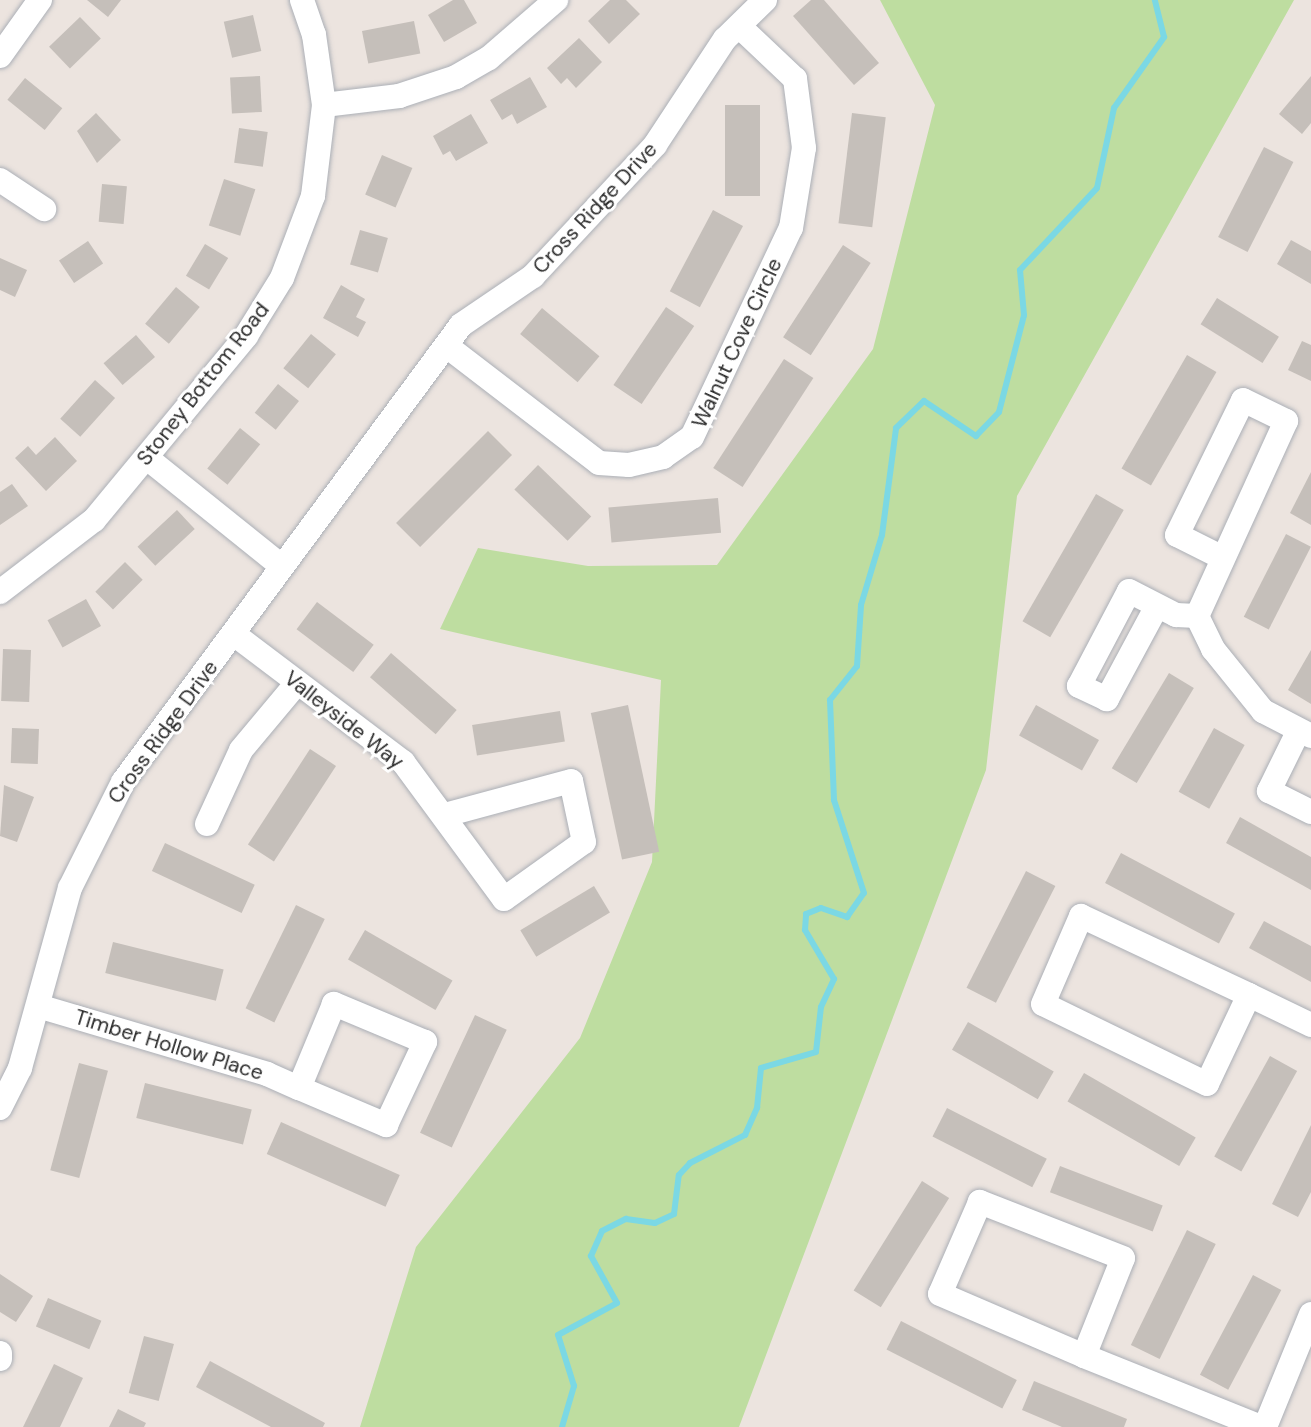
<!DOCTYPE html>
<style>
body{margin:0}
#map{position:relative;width:1311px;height:1427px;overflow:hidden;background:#ece4df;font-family:"DM Sans",sans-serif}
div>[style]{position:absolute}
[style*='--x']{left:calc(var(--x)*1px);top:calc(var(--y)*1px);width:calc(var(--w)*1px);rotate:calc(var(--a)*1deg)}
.green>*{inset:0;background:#bedda0}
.stream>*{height:6px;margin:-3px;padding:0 3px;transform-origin:3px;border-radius:3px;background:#7bd8e4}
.building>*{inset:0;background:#c5bfba;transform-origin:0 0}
.roads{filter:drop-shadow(0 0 2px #abafb6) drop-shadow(0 0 2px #abafb6)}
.minor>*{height:24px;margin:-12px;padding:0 12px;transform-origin:12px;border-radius:12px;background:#fff}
span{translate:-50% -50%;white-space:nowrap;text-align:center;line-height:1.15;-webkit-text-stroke:6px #fff;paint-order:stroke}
.street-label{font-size:21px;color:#2b2b2b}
</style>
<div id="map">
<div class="green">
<i style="clip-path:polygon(880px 0,1294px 0,1017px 496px,986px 770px,739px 1427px,360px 1427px,416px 1247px,580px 1038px,652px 862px,661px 680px,440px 629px,478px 548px,588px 566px,717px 565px,873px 349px,935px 105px)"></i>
</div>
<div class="stream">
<i style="--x:562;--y:1427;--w:43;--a:-73.7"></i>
<i style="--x:574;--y:1386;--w:53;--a:-107.4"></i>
<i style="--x:558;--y:1335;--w:67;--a:-28.5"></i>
<i style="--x:617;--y:1303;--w:54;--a:-119"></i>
<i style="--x:591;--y:1256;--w:27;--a:-66"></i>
<i style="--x:602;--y:1231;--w:27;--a:-27"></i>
<i style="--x:626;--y:1219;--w:29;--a:8"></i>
<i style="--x:655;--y:1223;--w:21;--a:-25"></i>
<i style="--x:674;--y:1214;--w:39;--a:-83"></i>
<i style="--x:679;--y:1175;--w:16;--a:-47"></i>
<i style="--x:690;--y:1163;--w:62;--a:-27"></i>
<i style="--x:745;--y:1135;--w:30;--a:-66"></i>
<i style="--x:757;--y:1108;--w:40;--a:-84.3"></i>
<i style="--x:761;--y:1068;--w:57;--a:-16.2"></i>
<i style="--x:816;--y:1052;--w:45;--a:-83.7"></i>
<i style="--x:821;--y:1007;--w:31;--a:-65"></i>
<i style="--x:834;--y:979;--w:57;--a:-120.6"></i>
<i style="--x:805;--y:930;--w:16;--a:-86"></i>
<i style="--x:806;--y:914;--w:16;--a:-22"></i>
<i style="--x:821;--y:908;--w:28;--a:19"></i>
<i style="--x:847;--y:917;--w:29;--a:-55"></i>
<i style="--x:864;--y:893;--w:98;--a:-107.9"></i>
<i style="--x:834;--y:800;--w:100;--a:-92.3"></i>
<i style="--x:830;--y:700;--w:43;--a:-51.5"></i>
<i style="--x:857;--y:666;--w:61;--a:-86.2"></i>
<i style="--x:861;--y:605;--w:73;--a:-73.3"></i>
<i style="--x:882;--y:535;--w:108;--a:-82.5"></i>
<i style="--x:896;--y:428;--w:39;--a:-44"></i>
<i style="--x:924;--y:401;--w:63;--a:33.9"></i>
<i style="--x:976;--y:436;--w:33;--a:-46"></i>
<i style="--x:999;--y:412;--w:100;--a:-75.5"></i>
<i style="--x:1024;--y:315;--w:45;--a:-95.1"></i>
<i style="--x:1020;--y:270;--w:112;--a:-46.8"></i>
<i style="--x:1097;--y:188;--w:82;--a:-78"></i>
<i style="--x:1114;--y:108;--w:87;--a:-54.8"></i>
<i style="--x:1164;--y:37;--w:38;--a:-104"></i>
</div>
<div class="building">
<i style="clip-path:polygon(87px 0,121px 0,108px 17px)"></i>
<i style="clip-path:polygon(453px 0,464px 0,477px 23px,444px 42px,428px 15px)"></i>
<i style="clip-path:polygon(610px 0,626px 0,640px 14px,609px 44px,588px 21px)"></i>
<i style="clip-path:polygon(811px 0,824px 0,879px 63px,854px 85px,793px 16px)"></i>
<i style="left:253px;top:15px;width:37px;height:30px;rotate:77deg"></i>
<i style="left:80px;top:17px;width:30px;height:43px;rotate:46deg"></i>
<i style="left:414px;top:21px;width:33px;height:53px;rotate:79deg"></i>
<i style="clip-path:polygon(579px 38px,602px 62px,576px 88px,567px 78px,561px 84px,547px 68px)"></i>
<i style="left:260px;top:76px;width:36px;height:30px;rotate:87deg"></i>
<i style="clip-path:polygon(1311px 76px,1311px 123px,1302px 134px,1279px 114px)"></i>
<i style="clip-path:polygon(530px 77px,547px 107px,517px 124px,512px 114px,502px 120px,490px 100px)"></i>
<i style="left:25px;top:78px;width:48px;height:28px;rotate:39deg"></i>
<i style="left:725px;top:105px;width:35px;height:91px"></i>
<i style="clip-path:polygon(96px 113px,121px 140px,97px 163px,77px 131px)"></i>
<i style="left:852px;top:113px;width:34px;height:111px;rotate:7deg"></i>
<i style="clip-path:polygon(471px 114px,488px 143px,456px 161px,450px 151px,443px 155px,433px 136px)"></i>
<i style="left:239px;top:128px;width:29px;height:35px;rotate:8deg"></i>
<i style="left:1264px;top:147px;width:33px;height:101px;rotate:27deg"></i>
<i style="left:382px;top:155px;width:33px;height:43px;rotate:23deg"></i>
<i style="left:224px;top:179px;width:33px;height:49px;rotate:18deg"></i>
<i style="left:102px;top:184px;width:25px;height:38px;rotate:5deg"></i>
<i style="left:713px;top:210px;width:34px;height:92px;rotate:28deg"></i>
<i style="left:360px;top:230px;width:29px;height:36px;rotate:16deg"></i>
<i style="clip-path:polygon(1291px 240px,1311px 251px,1311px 284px,1277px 264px)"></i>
<i style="left:88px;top:241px;width:27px;height:35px;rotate:56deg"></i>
<i style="left:205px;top:244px;width:27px;height:37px;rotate:31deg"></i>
<i style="left:843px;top:245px;width:33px;height:110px;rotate:33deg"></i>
<i style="clip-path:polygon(0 258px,27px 270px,15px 297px,0 290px)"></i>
<i style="clip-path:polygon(341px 285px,365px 299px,356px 317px,366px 322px,358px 337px,323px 318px)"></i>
<i style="left:176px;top:287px;width:31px;height:48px;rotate:40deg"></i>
<i style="left:1217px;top:298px;width:73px;height:31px;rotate:32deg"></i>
<i style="left:666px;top:307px;width:34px;height:94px;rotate:34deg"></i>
<i style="left:542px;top:308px;width:75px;height:34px;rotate:40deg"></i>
<i style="left:311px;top:334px;width:32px;height:44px;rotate:39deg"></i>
<i style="left:136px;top:335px;width:29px;height:43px;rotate:49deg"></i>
<i style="clip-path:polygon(1302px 341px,1311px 345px,1311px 381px,1288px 370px)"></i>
<i style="left:1187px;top:355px;width:34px;height:131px;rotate:30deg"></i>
<i style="left:784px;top:359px;width:35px;height:130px;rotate:33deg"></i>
<i style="left:95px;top:380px;width:27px;height:52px;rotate:42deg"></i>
<i style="left:278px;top:384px;width:27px;height:37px;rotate:39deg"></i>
<i style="left:240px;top:428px;width:26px;height:52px;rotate:39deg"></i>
<i style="left:488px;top:431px;width:34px;height:130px;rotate:45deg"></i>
<i style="clip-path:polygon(55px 437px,77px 461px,46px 491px,15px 458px,28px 446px,36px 455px)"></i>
<i style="left:538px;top:465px;width:74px;height:34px;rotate:44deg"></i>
<i style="clip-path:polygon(1311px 472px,1311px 525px,1290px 513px)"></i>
<i style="clip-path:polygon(12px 484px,28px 506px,0 525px,0 492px)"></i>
<i style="left:1096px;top:494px;width:32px;height:147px;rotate:30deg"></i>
<i style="left:718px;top:498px;width:35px;height:110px;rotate:85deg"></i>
<i style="left:177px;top:510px;width:26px;height:54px;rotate:47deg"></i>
<i style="left:1286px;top:534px;width:28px;height:93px;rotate:27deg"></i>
<i style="left:125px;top:562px;width:25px;height:42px;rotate:45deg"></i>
<i style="left:86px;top:599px;width:31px;height:44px;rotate:61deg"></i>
<i style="left:317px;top:602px;width:71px;height:34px;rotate:37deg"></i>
<i style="left:3px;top:649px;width:28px;height:52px;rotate:2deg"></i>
<i style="clip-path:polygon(1311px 650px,1311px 704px,1288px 690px)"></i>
<i style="left:391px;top:653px;width:87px;height:32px;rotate:41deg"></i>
<i style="left:1169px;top:673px;width:29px;height:111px;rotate:31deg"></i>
<i style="left:628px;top:705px;width:150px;height:38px;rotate:78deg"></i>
<i style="left:1036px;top:705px;width:72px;height:35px;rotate:29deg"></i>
<i style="left:560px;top:711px;width:31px;height:89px;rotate:81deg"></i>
<i style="left:12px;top:728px;width:27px;height:35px;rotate:2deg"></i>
<i style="left:1214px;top:728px;width:35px;height:73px;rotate:29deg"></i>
<i style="left:310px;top:749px;width:31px;height:114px;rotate:33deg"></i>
<i style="clip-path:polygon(4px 785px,34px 797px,17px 842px,0 836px)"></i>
<i style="clip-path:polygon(1240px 817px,1311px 857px,1311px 890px,1226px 843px)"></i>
<i style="left:165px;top:843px;width:99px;height:31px;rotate:25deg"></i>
<i style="left:1121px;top:853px;width:129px;height:34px;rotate:28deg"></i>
<i style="left:1026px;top:871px;width:33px;height:131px;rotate:27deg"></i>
<i style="left:594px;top:886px;width:31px;height:86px;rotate:59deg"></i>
<i style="left:296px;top:905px;width:32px;height:115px;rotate:26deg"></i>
<i style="clip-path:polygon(1264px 921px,1311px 946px,1311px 982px,1249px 948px)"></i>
<i style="left:365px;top:930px;width:101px;height:34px;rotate:30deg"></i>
<i style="left:113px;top:942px;width:114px;height:32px;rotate:14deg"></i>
<i style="left:475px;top:1015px;width:35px;height:130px;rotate:25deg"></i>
<i style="left:968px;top:1022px;width:99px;height:32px;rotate:30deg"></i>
<i style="left:1270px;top:1056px;width:31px;height:115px;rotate:29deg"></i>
<i style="left:79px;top:1063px;width:30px;height:111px;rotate:15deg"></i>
<i style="left:1084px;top:1073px;width:129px;height:33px;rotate:30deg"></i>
<i style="left:145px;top:1083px;width:110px;height:36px;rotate:14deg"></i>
<i style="left:947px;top:1108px;width:112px;height:32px;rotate:27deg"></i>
<i style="left:281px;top:1122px;width:130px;height:35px;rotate:24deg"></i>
<i style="clip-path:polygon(1311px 1125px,1311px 1192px,1298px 1217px,1272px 1204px)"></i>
<i style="left:1060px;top:1166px;width:110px;height:28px;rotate:21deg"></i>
<i style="left:922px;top:1181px;width:32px;height:129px;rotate:32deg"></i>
<i style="left:1187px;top:1230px;width:32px;height:128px;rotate:26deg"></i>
<i style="clip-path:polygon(0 1274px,33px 1296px,16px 1322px,0 1312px)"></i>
<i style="left:1253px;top:1275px;width:32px;height:113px;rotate:28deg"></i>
<i style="left:48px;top:1298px;width:58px;height:31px;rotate:23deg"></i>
<i style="left:901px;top:1321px;width:130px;height:32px;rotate:27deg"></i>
<i style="left:144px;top:1336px;width:31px;height:59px;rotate:15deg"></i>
<i style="clip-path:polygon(210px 1361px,325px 1423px,323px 1427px,271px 1427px,196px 1387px)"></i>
<i style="clip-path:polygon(54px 1364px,83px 1378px,60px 1427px,23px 1427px)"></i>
<i style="clip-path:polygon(1034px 1381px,1127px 1419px,1124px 1427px,1062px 1427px,1022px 1410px)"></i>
<i style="clip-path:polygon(118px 1409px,146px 1423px,144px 1427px,109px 1427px)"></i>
</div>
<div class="roads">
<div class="minor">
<i style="--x:0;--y:56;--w:69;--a:-54.5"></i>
<i style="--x:324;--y:105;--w:76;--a:-6.8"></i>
<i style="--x:399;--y:96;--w:60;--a:-18.4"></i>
<i style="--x:456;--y:77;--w:38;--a:-30"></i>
<i style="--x:489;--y:58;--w:89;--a:-40.9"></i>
<i style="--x:0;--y:180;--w:53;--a:33.4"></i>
<i style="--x:448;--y:347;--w:190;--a:37.5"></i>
<i style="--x:599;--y:463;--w:30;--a:4"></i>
<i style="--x:629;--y:465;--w:35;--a:-13"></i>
<i style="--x:663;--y:457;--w:35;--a:-35"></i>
<i style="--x:692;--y:437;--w:231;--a:-64.7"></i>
<i style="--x:791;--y:228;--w:81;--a:-80.8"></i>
<i style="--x:804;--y:148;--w:70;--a:-97.4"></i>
<i style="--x:795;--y:79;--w:76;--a:-136.6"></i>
<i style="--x:147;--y:458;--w:171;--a:38.8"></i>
<i style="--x:1221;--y:557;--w:49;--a:-153.4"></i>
<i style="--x:1177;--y:535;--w:150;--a:-63.9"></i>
<i style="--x:1243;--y:400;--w:48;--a:26"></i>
<i style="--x:1286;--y:421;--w:214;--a:114.5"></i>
<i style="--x:1197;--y:616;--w:37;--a:64"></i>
<i style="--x:1213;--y:649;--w:80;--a:51.1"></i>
<i style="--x:1263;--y:711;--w:54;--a:27.5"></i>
<i style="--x:0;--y:592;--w:118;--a:-37.5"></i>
<i style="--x:94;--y:520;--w:239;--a:-50.4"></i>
<i style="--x:246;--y:336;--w:68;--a:-58.2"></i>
<i style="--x:282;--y:278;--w:88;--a:-69.3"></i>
<i style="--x:313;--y:196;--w:92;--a:-83.1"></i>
<i style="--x:324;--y:105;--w:71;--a:-98.1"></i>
<i style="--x:314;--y:35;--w:37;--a:-109"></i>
<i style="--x:1157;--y:606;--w:106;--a:118.3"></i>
<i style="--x:1107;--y:699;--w:31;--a:-155"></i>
<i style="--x:1079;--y:686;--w:107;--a:-62.2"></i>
<i style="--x:1129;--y:591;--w:53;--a:27.1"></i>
<i style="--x:1176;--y:615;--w:21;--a:3"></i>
<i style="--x:235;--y:635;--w:211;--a:37.1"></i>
<i style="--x:403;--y:762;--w:170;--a:53.6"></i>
<i style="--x:504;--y:899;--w:98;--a:-35.5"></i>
<i style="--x:584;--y:842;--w:62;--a:-102"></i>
<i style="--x:571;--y:781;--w:131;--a:164.9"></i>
<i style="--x:1298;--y:732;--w:66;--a:116.2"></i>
<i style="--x:1269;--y:791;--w:47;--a:26.6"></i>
<i style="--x:207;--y:824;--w:81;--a:-65.3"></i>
<i style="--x:241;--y:750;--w:87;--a:-50.1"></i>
<i style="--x:1249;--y:995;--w:98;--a:115.3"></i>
<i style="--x:1207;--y:1084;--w:182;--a:-154"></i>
<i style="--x:1043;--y:1004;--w:96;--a:-66.6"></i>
<i style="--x:1081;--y:916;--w:186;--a:25.2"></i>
<i style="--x:1249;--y:995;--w:69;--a:25.8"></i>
<i style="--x:38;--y:1006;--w:239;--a:16.5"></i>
<i style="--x:267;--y:1074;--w:35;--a:24"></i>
<i style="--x:299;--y:1088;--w:95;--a:23"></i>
<i style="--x:386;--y:1125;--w:92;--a:-64.8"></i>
<i style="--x:425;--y:1042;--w:99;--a:-157.3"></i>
<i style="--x:334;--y:1004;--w:91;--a:112.6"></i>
<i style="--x:0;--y:1108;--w:45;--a:-63.4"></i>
<i style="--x:20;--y:1068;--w:187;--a:-74.5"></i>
<i style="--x:70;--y:888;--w:119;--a:-63.4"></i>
<i style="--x:123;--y:782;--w:568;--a:-53.51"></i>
<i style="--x:461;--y:325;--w:87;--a:-34.2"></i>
<i style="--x:533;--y:276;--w:179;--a:-47"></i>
<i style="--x:655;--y:145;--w:127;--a:-56.6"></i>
<i style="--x:725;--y:39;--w:56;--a:-44.3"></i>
<i style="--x:0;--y:1353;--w:6;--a:90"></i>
<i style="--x:1084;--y:1356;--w:105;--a:-68.3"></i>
<i style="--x:1123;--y:1258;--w:154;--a:-158.6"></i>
<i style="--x:980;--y:1202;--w:100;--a:113.5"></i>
<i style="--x:940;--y:1294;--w:157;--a:23.3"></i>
<i style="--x:1084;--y:1356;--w:191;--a:21.9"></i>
<i style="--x:1265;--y:1427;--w:122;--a:-67.8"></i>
</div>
</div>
<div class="street-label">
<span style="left:595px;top:208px;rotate:-47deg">Cross Ridge Drive</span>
<span style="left:737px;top:343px;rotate:-65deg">Walnut Cove Circle</span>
<span style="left:203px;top:384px;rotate:-52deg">Stoney Bottom Road</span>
<span style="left:344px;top:720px;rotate:38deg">Valleyside Way</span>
<span style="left:163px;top:732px;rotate:-54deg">Cross Ridge Drive</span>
<span style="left:169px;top:1045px;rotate:17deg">Timber Hollow Place</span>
</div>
</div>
